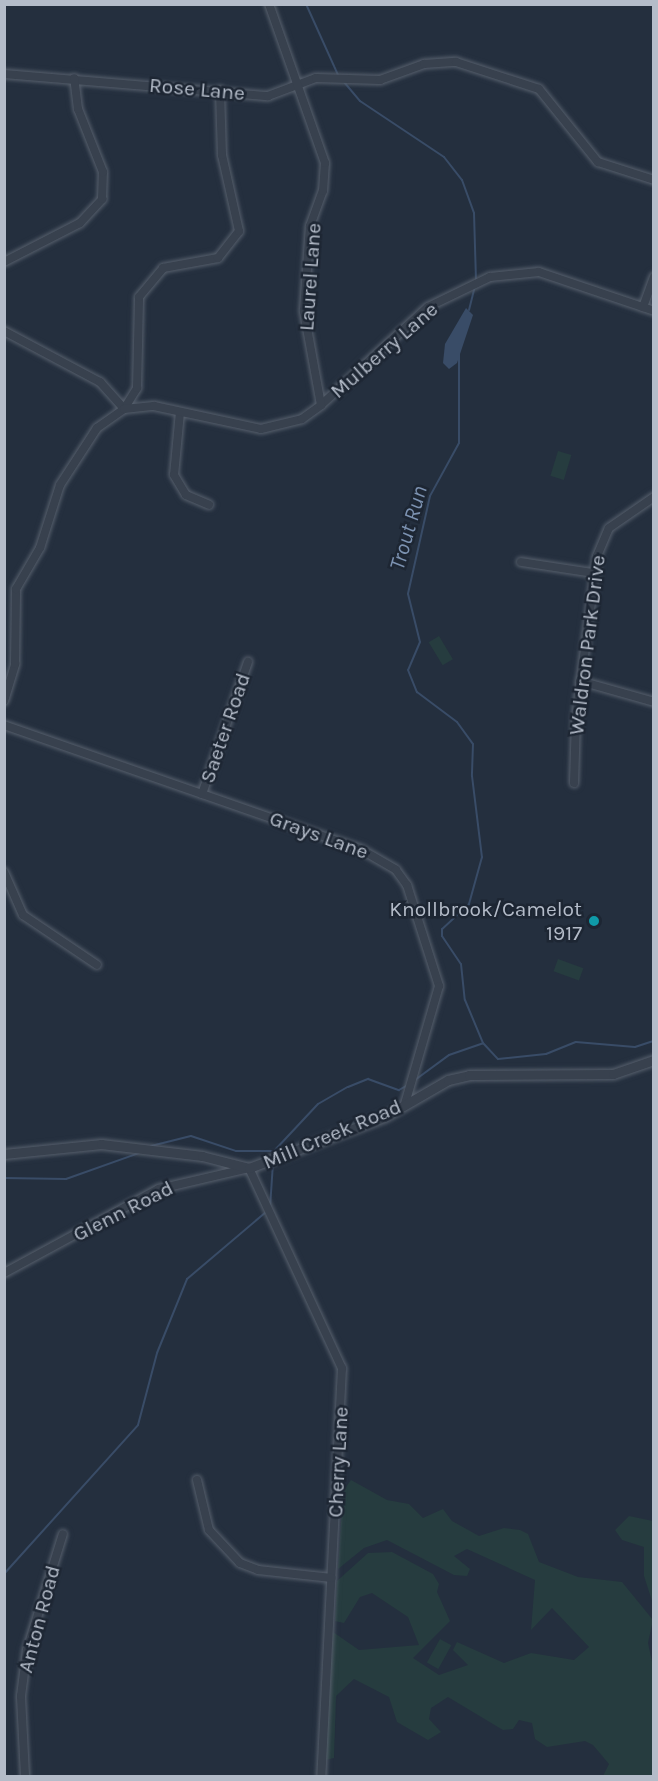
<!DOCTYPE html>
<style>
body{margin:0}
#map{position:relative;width:658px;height:1781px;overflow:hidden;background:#242f3e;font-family:Karla,sans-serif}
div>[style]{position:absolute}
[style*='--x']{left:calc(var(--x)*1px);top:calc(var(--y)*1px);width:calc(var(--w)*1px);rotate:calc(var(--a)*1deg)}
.green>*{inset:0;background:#263c3f;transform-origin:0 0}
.water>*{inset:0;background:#394c67}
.stream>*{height:2px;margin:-1px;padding:0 1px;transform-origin:1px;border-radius:1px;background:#394c67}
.roads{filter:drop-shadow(0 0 2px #565f6c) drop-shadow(0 0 2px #565f6c)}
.minor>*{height:8px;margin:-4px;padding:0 4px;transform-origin:4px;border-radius:4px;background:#38414e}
.tertiary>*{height:9px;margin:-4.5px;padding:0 4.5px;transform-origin:4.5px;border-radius:4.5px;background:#38414e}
.dots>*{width:16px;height:16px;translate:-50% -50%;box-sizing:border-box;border:3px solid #1d2633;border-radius:50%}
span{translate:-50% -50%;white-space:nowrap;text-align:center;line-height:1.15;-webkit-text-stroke:5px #1d2633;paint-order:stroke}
.street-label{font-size:21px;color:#b4bcc9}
.poi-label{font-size:21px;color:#b4bcc9}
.right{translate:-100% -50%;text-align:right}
.water-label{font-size:22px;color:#7c92b1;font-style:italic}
.frame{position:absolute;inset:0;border:6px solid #b4bcc9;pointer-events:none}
</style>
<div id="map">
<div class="green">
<i style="left:558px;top:451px;width:14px;height:26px;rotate:17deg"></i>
<i style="left:439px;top:636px;width:27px;height:12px;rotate:59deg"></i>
<i style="left:558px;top:959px;width:27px;height:13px;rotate:20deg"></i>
<i style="clip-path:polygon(351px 1480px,387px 1500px,409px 1504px,423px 1518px,443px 1509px,452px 1521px,479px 1536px,504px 1528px,520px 1530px,528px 1534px,539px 1562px,578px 1577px,622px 1582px,653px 1620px,648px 1643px,654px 1671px,653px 1776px,603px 1776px,609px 1764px,593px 1745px,585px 1741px,547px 1747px,535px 1739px,532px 1723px,519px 1720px,513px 1729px,503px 1730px,448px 1697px,431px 1708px,429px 1719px,441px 1732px,428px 1740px,397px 1722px,389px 1697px,354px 1679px,336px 1696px,334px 1758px,325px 1760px,333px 1632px,359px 1650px,419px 1645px,408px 1617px,372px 1593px,360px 1597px,344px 1623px,335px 1621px,337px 1581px,368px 1553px,392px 1552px,433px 1574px,439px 1584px,437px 1592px,450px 1621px,413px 1658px,439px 1675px,468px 1665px,453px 1650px,457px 1642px,504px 1663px,531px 1653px,574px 1660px,589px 1647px,552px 1608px,531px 1630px,535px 1580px,467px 1549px,454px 1556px,470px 1569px,467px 1576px,454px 1575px,387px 1540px,364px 1548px,338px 1569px,343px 1491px)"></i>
<i style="clip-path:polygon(629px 1516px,653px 1521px,653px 1604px,644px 1576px,644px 1547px,622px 1540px,615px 1530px)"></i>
<i style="left:440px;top:1639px;width:13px;height:27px;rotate:29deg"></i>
</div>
<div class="water">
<i style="clip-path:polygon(466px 308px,473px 315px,457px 363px,449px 369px,443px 363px,445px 344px)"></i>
</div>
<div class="stream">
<i style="--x:306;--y:4;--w:78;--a:65.7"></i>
<i style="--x:344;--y:82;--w:25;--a:50"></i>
<i style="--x:360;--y:101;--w:101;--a:33.7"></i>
<i style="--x:444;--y:157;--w:29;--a:52"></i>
<i style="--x:462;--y:180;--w:35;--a:70"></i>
<i style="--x:474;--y:213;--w:68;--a:88.3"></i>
<i style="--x:469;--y:310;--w:25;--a:-76"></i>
<i style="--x:459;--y:344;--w:99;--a:90"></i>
<i style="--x:459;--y:443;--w:60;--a:118.7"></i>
<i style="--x:430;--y:496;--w:100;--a:102.7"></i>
<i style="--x:408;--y:594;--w:49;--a:76"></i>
<i style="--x:420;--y:642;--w:30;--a:113"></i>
<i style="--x:408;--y:670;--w:24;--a:68"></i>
<i style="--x:417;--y:692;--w:50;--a:36.9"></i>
<i style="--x:457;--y:722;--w:27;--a:54"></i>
<i style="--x:473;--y:744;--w:32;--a:92"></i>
<i style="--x:472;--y:776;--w:82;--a:83"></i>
<i style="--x:482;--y:857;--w:49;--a:105.5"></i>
<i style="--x:469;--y:904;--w:37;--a:137"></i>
<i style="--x:442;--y:929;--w:7;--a:90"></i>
<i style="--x:442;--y:936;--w:34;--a:56"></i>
<i style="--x:461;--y:964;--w:36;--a:84"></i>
<i style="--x:465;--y:1000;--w:47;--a:67.3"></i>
<i style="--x:483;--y:1043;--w:22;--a:47"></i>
<i style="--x:498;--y:1059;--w:48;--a:-5.9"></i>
<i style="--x:546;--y:1054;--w:32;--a:-22"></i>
<i style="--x:576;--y:1042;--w:59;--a:4.8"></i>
<i style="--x:635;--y:1047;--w:20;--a:-18"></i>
<i style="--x:415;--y:1080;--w:42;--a:-36.3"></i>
<i style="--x:449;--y:1055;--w:36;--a:-19"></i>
<i style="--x:151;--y:1146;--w:41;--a:-14"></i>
<i style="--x:191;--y:1136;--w:47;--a:18.4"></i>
<i style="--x:236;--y:1151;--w:38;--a:0"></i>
<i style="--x:274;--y:1151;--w:64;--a:-46.9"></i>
<i style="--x:318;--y:1104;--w:34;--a:-30"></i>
<i style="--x:348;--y:1087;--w:22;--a:-22"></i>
<i style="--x:368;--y:1079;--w:33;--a:20"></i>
<i style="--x:399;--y:1090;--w:10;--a:-29"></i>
<i style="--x:4;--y:1178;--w:62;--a:0.9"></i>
<i style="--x:66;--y:1179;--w:81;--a:-19.6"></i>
<i style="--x:270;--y:1208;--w:45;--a:-86.2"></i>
<i style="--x:4;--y:1574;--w:200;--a:-48"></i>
<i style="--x:138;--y:1425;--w:74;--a:-75.2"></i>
<i style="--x:157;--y:1353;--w:80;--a:-67.9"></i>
<i style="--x:187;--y:1279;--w:104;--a:-40.3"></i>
</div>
<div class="roads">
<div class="minor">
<i style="--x:4;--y:74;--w:265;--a:4.8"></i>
<i style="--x:268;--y:96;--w:51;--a:-20.6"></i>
<i style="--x:316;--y:78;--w:64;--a:1.8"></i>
<i style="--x:380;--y:80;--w:47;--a:-20"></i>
<i style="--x:424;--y:64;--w:32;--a:-4"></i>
<i style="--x:456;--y:62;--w:87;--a:18"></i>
<i style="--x:539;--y:89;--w:94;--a:51.1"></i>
<i style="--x:598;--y:162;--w:59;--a:17.8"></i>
<i style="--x:4;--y:262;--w:85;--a:-27.2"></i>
<i style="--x:80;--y:223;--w:33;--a:-47"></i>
<i style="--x:102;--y:199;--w:27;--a:-88"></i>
<i style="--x:103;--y:172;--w:68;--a:-111.6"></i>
<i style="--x:78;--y:109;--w:31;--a:-97"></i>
<i style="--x:643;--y:307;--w:32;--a:-70"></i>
<i style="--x:4;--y:331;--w:109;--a:28"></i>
<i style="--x:100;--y:382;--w:36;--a:48"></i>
<i style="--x:321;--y:405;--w:145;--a:-42.5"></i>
<i style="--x:428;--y:307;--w:69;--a:-25.8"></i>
<i style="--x:490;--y:277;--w:49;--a:-5.8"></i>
<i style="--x:539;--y:272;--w:121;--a:18.7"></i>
<i style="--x:124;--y:409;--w:25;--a:-58"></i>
<i style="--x:137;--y:388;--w:91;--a:-88.7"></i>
<i style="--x:139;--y:297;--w:38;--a:-50"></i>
<i style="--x:163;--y:268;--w:56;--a:-10.3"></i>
<i style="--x:218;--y:258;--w:34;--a:-52"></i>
<i style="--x:239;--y:231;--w:78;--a:-102.6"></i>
<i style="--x:222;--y:155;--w:65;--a:-91.8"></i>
<i style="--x:180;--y:412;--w:63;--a:95.4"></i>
<i style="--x:174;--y:475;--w:23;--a:59"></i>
<i style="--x:186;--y:495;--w:25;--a:23"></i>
<i style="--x:521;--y:562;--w:73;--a:8.7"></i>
<i style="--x:580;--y:681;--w:77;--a:15.8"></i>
<i style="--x:4;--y:701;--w:39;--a:-73"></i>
<i style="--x:15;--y:664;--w:75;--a:-89.2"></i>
<i style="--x:16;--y:589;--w:48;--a:-59.7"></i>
<i style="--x:40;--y:548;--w:66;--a:-72.4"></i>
<i style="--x:60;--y:485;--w:68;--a:-57"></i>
<i style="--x:97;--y:428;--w:33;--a:-35"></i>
<i style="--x:124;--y:409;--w:30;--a:-6"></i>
<i style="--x:154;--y:406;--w:109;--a:12.1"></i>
<i style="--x:261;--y:429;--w:42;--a:-13.7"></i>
<i style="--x:302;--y:419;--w:24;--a:-36"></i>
<i style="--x:321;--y:405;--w:96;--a:-100.3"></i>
<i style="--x:304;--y:311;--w:85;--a:-86"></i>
<i style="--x:310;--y:226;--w:37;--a:-70"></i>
<i style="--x:323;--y:191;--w:28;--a:-86"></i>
<i style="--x:325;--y:163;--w:169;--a:-109.4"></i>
<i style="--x:4;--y:725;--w:379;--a:19.2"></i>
<i style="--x:362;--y:850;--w:39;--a:30"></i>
<i style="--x:396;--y:870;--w:19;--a:54"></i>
<i style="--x:407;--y:885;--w:106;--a:72.4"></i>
<i style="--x:439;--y:986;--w:123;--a:106.1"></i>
<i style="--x:574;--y:783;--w:65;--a:-88.2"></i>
<i style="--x:576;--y:718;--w:163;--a:-82.6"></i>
<i style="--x:597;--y:556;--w:30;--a:-67"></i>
<i style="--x:609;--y:528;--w:55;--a:-34.6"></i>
<i style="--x:202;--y:794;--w:140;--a:-70.8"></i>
<i style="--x:4;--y:872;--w:47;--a:66.2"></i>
<i style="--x:23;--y:915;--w:89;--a:34"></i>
<i style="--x:4;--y:1273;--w:176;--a:-28.5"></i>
<i style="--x:159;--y:1189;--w:92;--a:-13.1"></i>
<i style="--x:249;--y:1168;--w:221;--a:65.1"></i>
<i style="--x:342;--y:1368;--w:409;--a:92.9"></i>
<i style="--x:197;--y:1480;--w:51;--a:76.5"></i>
<i style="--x:209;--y:1530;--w:45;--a:46.8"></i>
<i style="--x:240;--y:1563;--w:19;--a:21"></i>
<i style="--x:258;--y:1570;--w:74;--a:6.2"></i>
<i style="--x:25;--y:1776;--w:80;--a:-92.9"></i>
<i style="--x:21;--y:1696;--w:46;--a:-82.6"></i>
<i style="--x:27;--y:1650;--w:121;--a:-72.8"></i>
</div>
<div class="tertiary">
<i style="--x:4;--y:1154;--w:98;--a:-5.9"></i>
<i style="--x:101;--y:1144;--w:102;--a:6.8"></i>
<i style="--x:202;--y:1156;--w:49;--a:14.3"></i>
<i style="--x:249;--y:1168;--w:144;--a:-20.7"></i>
<i style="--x:384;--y:1117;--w:74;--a:-30"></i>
<i style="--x:448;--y:1080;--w:22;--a:-13"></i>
<i style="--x:469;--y:1075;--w:144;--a:-0.4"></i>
<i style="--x:613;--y:1074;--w:43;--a:-18.9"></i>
</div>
</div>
<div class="dots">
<i style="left:594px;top:921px;background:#0f9aa8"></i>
</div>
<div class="street-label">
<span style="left:197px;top:89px;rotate:5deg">Rose Lane</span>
<span style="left:310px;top:277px;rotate:-86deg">Laurel Lane</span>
<span style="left:384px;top:350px;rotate:-41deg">Mulberry Lane</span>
<span style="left:587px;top:645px;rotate:-83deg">Waldron Park Drive</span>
<span style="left:225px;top:728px;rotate:-71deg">Saeter Road</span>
<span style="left:319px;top:835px;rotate:20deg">Grays Lane</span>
<span style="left:332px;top:1134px;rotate:-23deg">Mill Creek Road</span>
<span style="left:123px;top:1211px;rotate:-27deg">Glenn Road</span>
<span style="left:338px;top:1462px;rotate:-87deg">Cherry Lane</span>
<span style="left:39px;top:1619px;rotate:-75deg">Anton Road</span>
</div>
<div class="poi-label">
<span class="right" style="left:582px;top:921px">Knollbrook/Camelot<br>1917</span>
</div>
<div class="water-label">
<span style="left:409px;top:528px;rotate:-74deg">Trout Run</span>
</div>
<div class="frame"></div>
</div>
